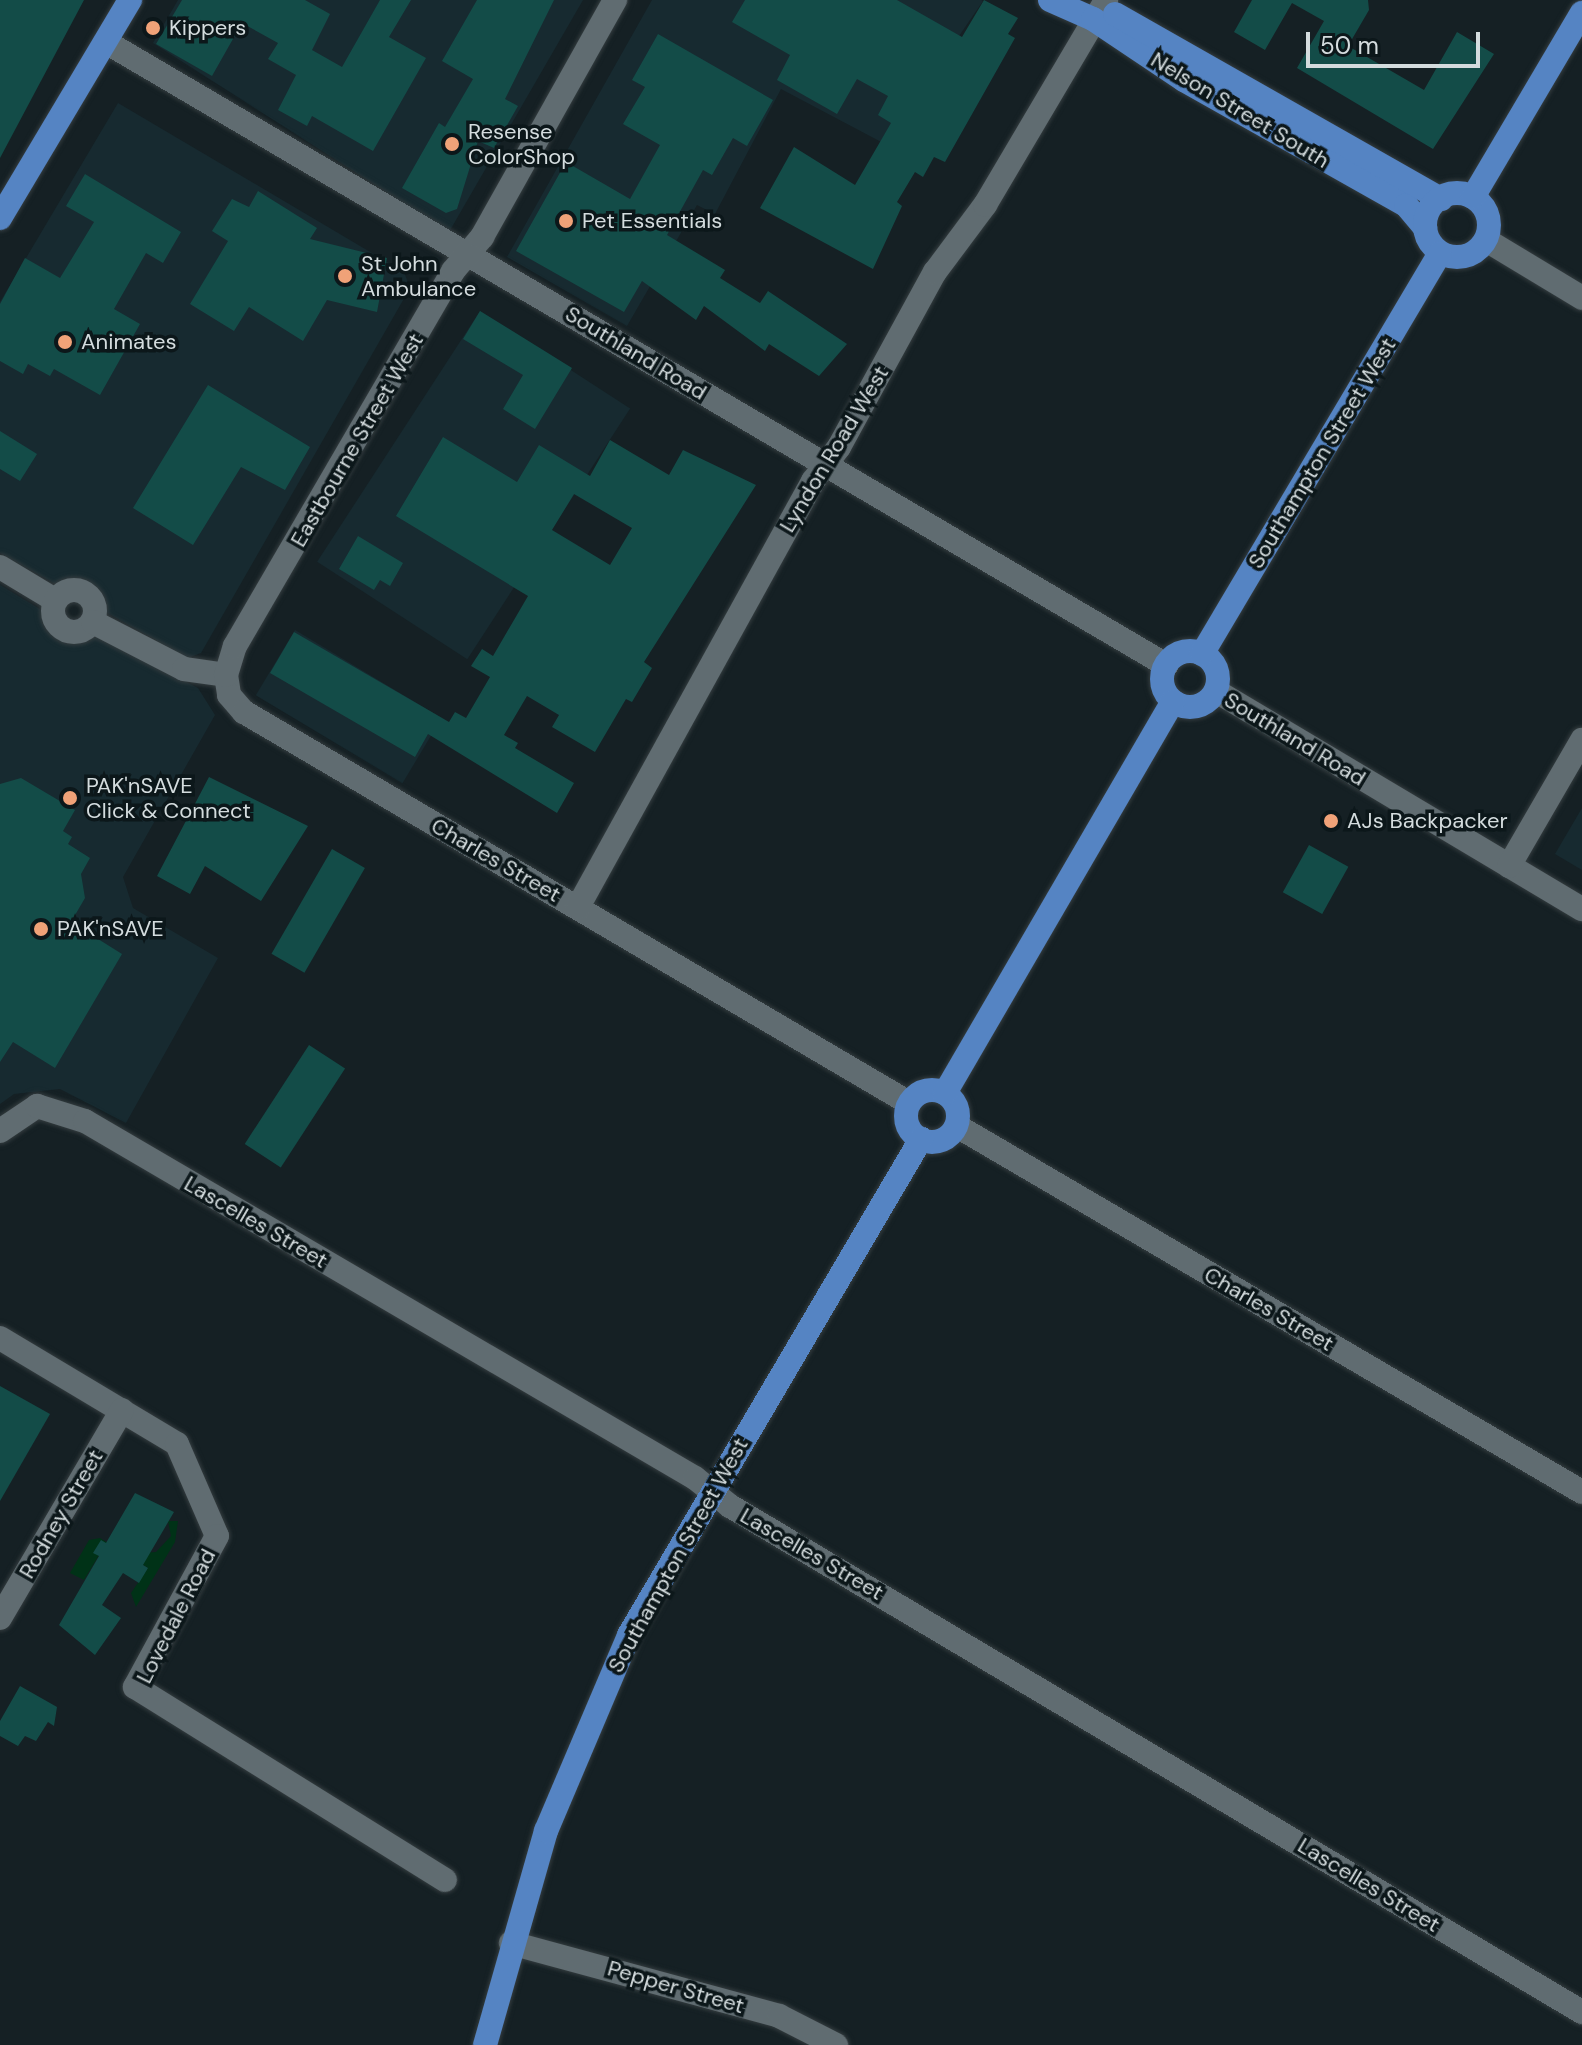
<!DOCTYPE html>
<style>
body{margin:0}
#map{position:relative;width:1582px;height:2045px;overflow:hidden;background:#152024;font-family:"DM Sans",sans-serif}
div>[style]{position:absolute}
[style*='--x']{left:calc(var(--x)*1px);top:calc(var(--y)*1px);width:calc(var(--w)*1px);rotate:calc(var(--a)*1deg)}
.built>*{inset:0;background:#172a30;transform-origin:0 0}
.green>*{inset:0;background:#003217}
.building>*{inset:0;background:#134c48;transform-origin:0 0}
.roads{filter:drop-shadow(0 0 2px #343c3f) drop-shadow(0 0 2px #343c3f)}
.minor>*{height:24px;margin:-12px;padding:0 12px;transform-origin:12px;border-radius:12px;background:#606c71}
.minor>.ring{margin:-12px;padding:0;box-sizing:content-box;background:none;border:24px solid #606c71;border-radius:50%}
.major>*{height:24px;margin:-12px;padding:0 12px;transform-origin:12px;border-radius:12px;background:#5584c3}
.major>.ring{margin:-12px;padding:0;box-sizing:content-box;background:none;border:24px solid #5584c3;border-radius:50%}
.dots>*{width:22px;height:22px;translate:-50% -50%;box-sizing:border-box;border:4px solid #0c171a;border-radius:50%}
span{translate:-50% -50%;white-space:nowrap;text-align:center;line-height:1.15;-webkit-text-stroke:7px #0c171a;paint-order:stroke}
.poi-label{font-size:22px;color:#d4dcde}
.left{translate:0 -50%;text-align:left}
.street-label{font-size:22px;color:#d4dcde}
.scale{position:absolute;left:1306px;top:32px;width:174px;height:36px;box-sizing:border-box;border:4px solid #d4dcde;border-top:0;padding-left:10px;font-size:24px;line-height:28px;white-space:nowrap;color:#d4dcde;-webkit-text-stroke:6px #0c171a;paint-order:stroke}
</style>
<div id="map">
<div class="built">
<i style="clip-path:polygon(178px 0,583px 0,449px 232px,153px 43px)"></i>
<i style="clip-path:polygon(652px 0,981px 0,983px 1px,885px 144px,781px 89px,715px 214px,697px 205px,627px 326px,507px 257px)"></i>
<i style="clip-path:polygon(118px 103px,404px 272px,410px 288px,201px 653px,188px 658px,0 553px,0 302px)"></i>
<i style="left:480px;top:311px;width:179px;height:299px;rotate:33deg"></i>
<i style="clip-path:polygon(0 585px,40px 609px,47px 627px,76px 641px,99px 637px,198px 688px,215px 715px,123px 877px,133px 908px,218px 958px,126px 1123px,60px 1089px,14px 1094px,0 1104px)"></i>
<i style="left:295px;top:630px;width:171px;height:76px;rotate:31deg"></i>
<i style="clip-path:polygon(1582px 808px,1582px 870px,1555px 854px)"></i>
</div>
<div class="green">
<i style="clip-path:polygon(168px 1521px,178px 1521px,175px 1542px,136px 1607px,131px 1593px,148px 1568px,127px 1554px,156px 1552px,171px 1536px)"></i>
<i style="clip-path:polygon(100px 1538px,119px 1550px,104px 1547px,84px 1580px,70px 1573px,89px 1540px)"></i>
</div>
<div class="building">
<i style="clip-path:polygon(0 0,84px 0,0 158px)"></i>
<i style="clip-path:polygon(182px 0,305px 0,330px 14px,312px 50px,342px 67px,380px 0,411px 0,389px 37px,426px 58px,373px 151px,312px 116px,307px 126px,278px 110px,296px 75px,268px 59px,278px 43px,242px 23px,212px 76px,156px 44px)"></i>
<i style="clip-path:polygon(477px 0,554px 0,505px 99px,518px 106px,494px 148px,478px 141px,457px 209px,446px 213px,402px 188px,439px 123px,445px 127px,473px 79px,442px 61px)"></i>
<i style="clip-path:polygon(745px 0,897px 0,962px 37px,984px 0,1018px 18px,1008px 34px,1015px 38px,945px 162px,934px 157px,923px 177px,915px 172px,897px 202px,902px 206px,873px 269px,760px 208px,794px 147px,855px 185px,891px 123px,878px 115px,888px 96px,857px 79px,837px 114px,777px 80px,790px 55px,732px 22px)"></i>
<i style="clip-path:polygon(1252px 0,1368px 0,1369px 10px,1348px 46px,1424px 90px,1457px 32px,1494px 54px,1433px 149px,1297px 68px,1324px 21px,1292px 3px,1265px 50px,1234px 32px)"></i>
<i style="clip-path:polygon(658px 34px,773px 100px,747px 146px,733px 138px,712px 175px,703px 170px,667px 235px,725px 270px,720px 278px,760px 303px,768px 291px,847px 344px,819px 376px,769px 344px,765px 351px,704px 306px,696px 320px,642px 281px,624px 312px,516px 251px,566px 162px,630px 199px,660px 145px,623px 124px,645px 87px,632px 80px)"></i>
<i style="clip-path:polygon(85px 174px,181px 232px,163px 263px,146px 253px,114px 309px,140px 324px,100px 395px,54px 369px,50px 376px,28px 364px,23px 374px,0 361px,0 304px,25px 258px,60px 278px,94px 222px,66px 206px)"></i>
<i style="clip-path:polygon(258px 191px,317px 228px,310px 239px,387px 258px,377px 312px,327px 300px,303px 341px,249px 307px,234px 331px,190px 304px,228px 241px,212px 231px,232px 199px,249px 207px)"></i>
<i style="clip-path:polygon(480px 311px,572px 368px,535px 429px,503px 409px,523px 375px,463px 339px)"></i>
<i style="clip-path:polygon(208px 385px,310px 447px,285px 490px,241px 467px,193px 545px,133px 508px)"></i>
<i style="clip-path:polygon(0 431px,37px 454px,20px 481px,0 469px)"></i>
<i style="clip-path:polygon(evenodd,443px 437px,517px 482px,539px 445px,590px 476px,610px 440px,669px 475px,683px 450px,756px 485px,644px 662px,652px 668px,632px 702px,626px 699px,595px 752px,552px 727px,559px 715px,527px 696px,504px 735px,518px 743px,515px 748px,574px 783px,557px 813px,428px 734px,415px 757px,270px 673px,294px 632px,449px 722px,455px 712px,466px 718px,490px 677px,471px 666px,482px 649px,493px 656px,528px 596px,396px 516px,443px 437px,574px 494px,632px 528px,610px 565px,552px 530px,574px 494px)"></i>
<i style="clip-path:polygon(358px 536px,403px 563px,390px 586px,380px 580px,374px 590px,339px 569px)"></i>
<i style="clip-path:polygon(209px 777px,308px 826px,261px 901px,205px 866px,190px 894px,157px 876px)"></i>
<i style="clip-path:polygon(21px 778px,75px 810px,63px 831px,72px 837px,68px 844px,90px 858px,81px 874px,85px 898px,71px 922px,122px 954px,55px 1068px,13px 1042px,0 1062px,0 784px)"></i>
<i style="left:1309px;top:845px;width:45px;height:54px;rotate:29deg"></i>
<i style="left:332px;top:849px;width:38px;height:121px;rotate:30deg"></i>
<i style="left:309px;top:1045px;width:43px;height:118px;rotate:33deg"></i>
<i style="clip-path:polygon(0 1386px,50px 1414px,0 1501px)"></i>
<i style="clip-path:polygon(135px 1493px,174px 1512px,143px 1565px,148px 1568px,139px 1583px,123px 1573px,102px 1605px,121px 1618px,95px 1655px,59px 1625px,99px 1556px,93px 1553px,101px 1540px,106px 1543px)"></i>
<i style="clip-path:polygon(20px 1686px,57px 1707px,54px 1726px,48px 1722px,36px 1741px,25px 1736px,18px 1746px,0 1736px,0 1721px)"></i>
</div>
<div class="roads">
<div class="minor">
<i style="--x:106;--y:42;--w:1230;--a:30.44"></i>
<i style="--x:1486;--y:240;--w:112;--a:31.1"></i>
<i style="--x:0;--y:567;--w:64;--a:31"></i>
<i class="ring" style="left:53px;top:590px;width:18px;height:18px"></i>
<i style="--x:93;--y:622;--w:102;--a:27.3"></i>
<i style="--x:184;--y:669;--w:42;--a:8.1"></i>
<i style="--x:226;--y:675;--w:20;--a:81"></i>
<i style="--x:229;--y:695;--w:23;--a:49"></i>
<i style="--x:244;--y:712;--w:771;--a:30.45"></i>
<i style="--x:226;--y:675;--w:30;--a:-73"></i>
<i style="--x:235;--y:646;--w:434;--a:-59.8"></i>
<i style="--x:453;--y:271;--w:45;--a:-49.5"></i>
<i style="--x:482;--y:237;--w:272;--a:-60.7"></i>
<i style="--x:1216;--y:691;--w:426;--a:30.8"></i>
<i style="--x:1509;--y:866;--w:146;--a:-59.9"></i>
<i style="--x:578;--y:907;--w:487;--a:-61.1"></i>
<i style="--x:813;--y:481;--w:43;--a:-52.6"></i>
<i style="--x:839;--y:447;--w:200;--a:-61.3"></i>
<i style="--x:935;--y:272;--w:84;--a:-53.3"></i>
<i style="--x:985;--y:205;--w:238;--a:-59.4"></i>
<i style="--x:957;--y:1126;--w:724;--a:30.35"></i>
<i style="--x:0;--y:1131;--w:45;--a:-34"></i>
<i style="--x:37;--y:1106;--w:50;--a:17.4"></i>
<i style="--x:85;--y:1121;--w:707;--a:30.34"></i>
<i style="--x:695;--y:1478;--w:45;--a:38.7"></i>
<i style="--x:730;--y:1506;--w:991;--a:30.71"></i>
<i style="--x:0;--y:1338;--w:206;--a:30.9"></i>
<i style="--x:177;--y:1444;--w:100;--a:66.5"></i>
<i style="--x:217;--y:1536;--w:172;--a:118.5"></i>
<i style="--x:135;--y:1687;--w:365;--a:31.9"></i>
<i style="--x:0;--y:1618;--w:241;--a:-59.6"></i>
<i style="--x:511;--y:1943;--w:278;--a:15.2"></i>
<i style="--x:779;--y:2016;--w:64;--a:27"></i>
</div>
<div class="major">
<i style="--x:1050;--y:0;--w:47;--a:23.8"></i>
<i style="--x:1093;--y:19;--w:110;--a:33.8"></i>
<i style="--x:1184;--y:80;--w:255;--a:29.4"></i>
<i style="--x:1406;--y:205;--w:30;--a:50"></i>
<i style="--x:1115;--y:14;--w:375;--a:29.6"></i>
<i class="ring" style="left:1425px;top:193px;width:40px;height:40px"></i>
<i style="--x:1473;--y:197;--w:214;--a:-59.4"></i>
<i style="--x:0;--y:218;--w:254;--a:-59.2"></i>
<i class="ring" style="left:1162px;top:651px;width:32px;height:32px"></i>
<i style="--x:1202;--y:654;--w:466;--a:-59.3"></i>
<i class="ring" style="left:906px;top:1090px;width:28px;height:28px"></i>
<i style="--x:945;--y:1093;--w:453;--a:-59.8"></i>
<i style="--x:485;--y:2045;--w:223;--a:-74.1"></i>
<i style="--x:546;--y:1831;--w:213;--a:-67"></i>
<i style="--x:629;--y:1635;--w:576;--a:-59.51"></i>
</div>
</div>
<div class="dots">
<i style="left:153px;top:28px;background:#f0a278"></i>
<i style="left:452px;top:144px;background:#f0a278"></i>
<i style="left:566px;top:221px;background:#f0a278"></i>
<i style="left:345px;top:276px;background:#f0a278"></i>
<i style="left:65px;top:342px;background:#f0a278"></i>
<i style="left:70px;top:798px;background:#f0a278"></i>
<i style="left:1331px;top:821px;background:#f0a278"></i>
<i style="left:41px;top:929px;background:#f0a278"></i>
</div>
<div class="poi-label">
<span class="left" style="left:169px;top:28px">Kippers</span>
<span class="left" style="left:468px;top:144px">Resense<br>ColorShop</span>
<span class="left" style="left:582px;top:221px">Pet Essentials</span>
<span class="left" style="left:361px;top:276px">St John<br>Ambulance</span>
<span class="left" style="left:81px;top:342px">Animates</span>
<span class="left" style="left:86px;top:798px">PAK'nSAVE<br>Click &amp; Connect</span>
<span class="left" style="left:1347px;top:821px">AJs Backpacker</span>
<span class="left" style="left:57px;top:929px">PAK'nSAVE</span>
</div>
<div class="street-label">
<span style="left:1240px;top:110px;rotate:31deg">Nelson Street South</span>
<span style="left:636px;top:353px;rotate:31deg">Southland Road</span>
<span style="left:357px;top:440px;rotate:-60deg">Eastbourne Street West</span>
<span style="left:834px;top:449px;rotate:-59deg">Lyndon Road West</span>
<span style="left:1322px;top:453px;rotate:-59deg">Southampton Street West</span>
<span style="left:1295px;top:739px;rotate:31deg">Southland Road</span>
<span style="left:496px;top:860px;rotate:30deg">Charles Street</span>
<span style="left:256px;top:1222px;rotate:30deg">Lascelles Street</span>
<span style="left:1269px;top:1309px;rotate:30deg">Charles Street</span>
<span style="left:61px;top:1514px;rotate:-60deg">Rodney Street</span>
<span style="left:812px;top:1554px;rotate:30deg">Lascelles Street</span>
<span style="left:678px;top:1555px;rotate:-61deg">Southampton Street West</span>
<span style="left:176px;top:1616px;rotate:-63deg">Lovedale Road</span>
<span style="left:1369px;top:1885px;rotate:31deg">Lascelles Street</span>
<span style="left:676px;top:1987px;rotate:16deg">Pepper Street</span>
</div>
<div class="scale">50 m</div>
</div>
